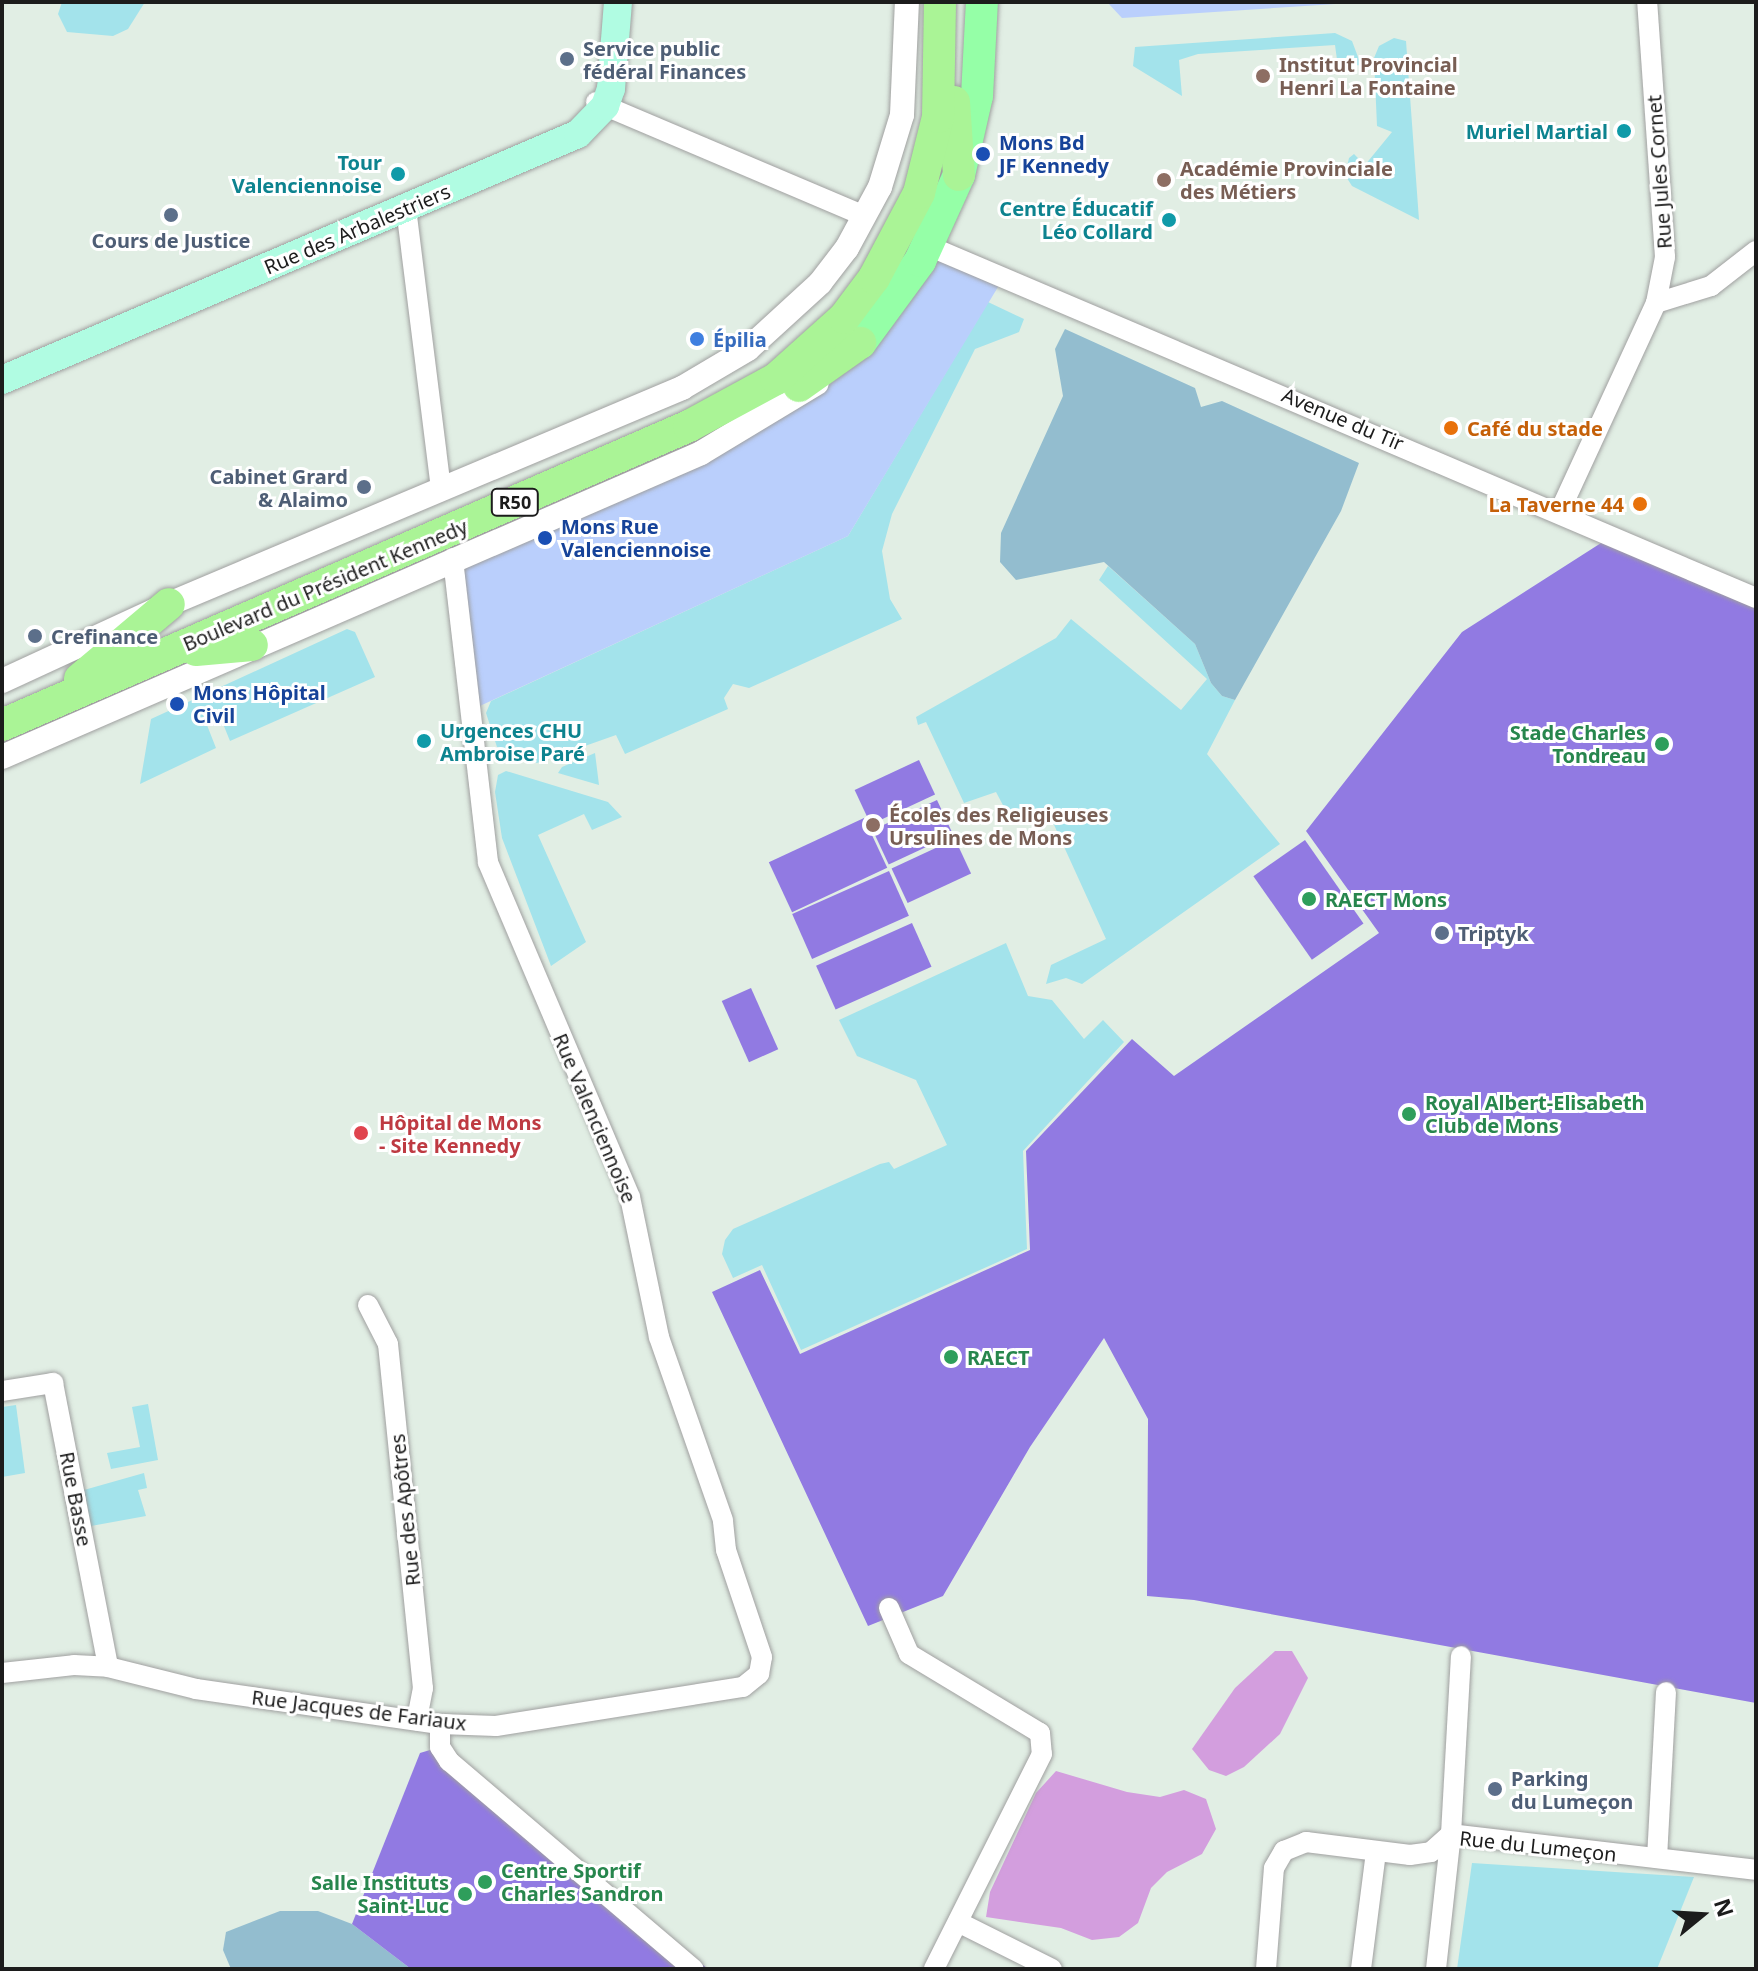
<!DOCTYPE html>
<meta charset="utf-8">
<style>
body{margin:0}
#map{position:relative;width:1758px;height:1971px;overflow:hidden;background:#e1eee4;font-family:"Noto Sans",sans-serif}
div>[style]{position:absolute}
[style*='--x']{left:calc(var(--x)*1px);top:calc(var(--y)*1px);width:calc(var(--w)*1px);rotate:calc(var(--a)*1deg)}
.grass>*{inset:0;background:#a3e3eb}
.forest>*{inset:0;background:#93bdcf}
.park>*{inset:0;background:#bacffc}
.pitch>*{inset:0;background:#917ae2;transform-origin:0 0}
.water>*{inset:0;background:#d39ede}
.roads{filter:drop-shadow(0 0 2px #a0a0a0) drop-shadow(0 0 2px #a0a0a0)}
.minor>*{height:20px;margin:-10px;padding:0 10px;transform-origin:10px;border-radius:10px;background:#fff}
.tertiary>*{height:24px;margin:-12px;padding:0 12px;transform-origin:12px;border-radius:12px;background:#fff}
.secondary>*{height:28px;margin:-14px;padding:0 14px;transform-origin:14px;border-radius:14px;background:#b0fce2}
.primary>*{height:32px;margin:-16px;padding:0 16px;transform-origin:16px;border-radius:16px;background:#95ffa7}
.trunk>*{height:32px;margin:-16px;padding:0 16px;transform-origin:16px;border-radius:16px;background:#aaf496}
.dots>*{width:22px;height:22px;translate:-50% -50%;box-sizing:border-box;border:4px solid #fff;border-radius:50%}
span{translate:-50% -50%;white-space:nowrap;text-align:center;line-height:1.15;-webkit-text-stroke:6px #fff;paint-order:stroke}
.shield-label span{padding:2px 6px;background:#fff;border:2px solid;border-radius:6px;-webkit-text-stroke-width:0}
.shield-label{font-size:18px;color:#1c1c1c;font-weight:700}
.service-label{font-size:20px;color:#4e5e75;font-weight:700}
.left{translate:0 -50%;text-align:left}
.right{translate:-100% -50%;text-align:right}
.education-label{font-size:20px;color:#785e54;font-weight:700}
.culture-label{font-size:20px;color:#0d838f;font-weight:700}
.transit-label{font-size:20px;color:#164399;font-weight:700}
.street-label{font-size:20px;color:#1c1c1c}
.shop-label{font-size:20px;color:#366cbe;font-weight:700}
.food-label{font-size:20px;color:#c56008;font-weight:700}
.leisure-label{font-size:20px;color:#27864d;font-weight:700}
.health-label{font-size:20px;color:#be3a42;font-weight:700}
.frame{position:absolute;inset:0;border:4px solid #1c1c1c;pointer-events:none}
.north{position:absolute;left:1662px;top:1875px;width:80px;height:80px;-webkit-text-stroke:6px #fff;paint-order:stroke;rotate:72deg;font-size:22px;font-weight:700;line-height:32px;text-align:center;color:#1c1c1c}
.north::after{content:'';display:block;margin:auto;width:28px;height:36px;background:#1c1c1c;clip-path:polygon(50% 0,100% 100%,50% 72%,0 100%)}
</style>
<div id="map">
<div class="grass">
<i style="clip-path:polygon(62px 2px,145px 2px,128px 29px,113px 36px,67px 32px,58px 14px)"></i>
<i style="clip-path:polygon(1335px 33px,1352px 41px,1361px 65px,1338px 67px,1335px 45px,1198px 54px,1179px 60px,1182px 96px,1133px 66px,1135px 47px)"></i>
<i style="clip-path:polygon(1394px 38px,1406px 41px,1419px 220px,1352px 186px,1345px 175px,1349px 158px,1354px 154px,1365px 165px,1392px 132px,1377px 126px,1374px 58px,1379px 46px)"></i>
<i style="clip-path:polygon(988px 302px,1024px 319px,1019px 332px,975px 349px,892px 514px,882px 551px,890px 599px,902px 619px,749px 688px,733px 684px,724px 698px,728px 709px,625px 754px,616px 735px,537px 763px,497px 747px,486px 713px,491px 701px,848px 536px)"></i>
<i style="clip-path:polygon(1108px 566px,1195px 644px,1211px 683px,1222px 696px,1235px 700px,1207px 754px,1280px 844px,1082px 984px,1066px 978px,1046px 984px,1051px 965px,1106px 939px,1050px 816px,1013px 824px,996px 792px,964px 803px,926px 722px,918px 725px,916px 717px,1056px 638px,1071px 619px,1181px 710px,1207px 679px,1099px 580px)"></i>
<i style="clip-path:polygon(347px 629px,355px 632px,375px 677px,230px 741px,217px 709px,203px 715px,216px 748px,140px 784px,151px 719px)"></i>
<i style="clip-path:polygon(595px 753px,599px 785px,558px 773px,562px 767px)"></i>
<i style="clip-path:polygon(506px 771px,608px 802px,622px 817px,592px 830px,584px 814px,538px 835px,586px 942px,551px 966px,502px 838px,495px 792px,498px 775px)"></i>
<i style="clip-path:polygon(1006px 943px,1028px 996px,1052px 1000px,1084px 1039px,1103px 1020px,1124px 1042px,1023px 1151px,1027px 1249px,801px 1350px,762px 1265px,733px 1278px,722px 1254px,725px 1240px,733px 1229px,880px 1164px,889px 1162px,894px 1169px,947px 1145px,916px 1080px,857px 1056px,839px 1020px)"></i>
<i style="clip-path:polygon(148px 1404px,158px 1460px,111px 1469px,107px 1453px,140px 1447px,132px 1407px)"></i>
<i style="clip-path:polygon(16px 1405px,25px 1473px,2px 1477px,2px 1407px)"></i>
<i style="clip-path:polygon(144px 1473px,147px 1488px,138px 1490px,146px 1516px,91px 1526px,84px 1490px)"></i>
<i style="clip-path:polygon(1472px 1863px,1694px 1877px,1657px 1969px,1457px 1969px)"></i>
</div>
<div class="forest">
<i style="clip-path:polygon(1065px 329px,1195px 388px,1201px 407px,1222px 401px,1359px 463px,1341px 511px,1235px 700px,1222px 696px,1211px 683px,1195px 644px,1104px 562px,1016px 580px,1000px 562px,1001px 533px,1063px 396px,1055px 349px)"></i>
<i style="clip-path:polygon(280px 1911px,318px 1911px,352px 1924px,411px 1969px,231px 1969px,223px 1950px,226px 1932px)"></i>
</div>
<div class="park">
<i style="clip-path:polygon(1107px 2px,1366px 2px,1122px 18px)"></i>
<i style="clip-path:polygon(938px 250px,1004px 277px,848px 536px,469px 711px,455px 568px,817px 394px,867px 349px)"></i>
</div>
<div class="pitch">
<i style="clip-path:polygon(1612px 536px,1756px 598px,1756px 1703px,1194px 1600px,1147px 1596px,1148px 1419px,1104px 1338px,1030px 1447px,943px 1596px,868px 1626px,712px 1292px,760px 1270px,800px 1354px,1030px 1250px,1026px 1151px,1132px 1039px,1174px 1076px,1379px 933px,1306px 831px,1462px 632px)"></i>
<i style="left:919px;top:760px;width:38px;height:71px;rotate:65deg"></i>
<i style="left:937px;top:800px;width:38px;height:71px;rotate:65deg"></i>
<i style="left:864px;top:818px;width:55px;height:105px;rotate:65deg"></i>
<i style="left:955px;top:839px;width:38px;height:70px;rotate:65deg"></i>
<i style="left:1305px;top:840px;width:102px;height:63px;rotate:55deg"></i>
<i style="left:889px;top:871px;width:49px;height:106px;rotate:66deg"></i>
<i style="left:912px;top:923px;width:48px;height:105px;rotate:66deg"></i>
<i style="left:751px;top:988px;width:67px;height:32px;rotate:66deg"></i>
<i style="clip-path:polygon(440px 1747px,708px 1969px,411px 1969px,352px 1924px,420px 1753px)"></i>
</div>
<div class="water">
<i style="clip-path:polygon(1275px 1651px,1292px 1651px,1308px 1678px,1280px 1734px,1244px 1767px,1226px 1776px,1209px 1770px,1192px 1749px,1235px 1688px)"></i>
<i style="clip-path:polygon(1056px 1771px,1127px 1792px,1160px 1797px,1184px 1790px,1206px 1799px,1216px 1829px,1202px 1854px,1167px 1872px,1151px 1888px,1138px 1923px,1119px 1937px,1092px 1940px,1061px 1928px,986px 1917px,990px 1892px,1036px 1793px)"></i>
</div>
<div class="roads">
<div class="minor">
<i style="--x:596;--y:102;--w:292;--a:23"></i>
<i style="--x:406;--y:208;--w:283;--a:82.9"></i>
<i style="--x:931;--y:240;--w:12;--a:55"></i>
<i style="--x:938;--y:250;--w:889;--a:23.05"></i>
<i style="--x:1656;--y:303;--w:58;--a:-17.2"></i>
<i style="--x:1711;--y:286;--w:57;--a:-37.9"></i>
<i style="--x:1559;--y:513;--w:231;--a:-65.2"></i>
<i style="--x:1656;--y:303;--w:47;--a:-78.9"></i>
<i style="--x:1665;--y:257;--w:256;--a:-94"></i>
<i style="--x:368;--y:1305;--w:44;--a:62.9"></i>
<i style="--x:388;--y:1344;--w:346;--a:84.2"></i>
<i style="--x:423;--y:1688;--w:33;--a:101"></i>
<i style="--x:2;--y:1391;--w:52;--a:-8.9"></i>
<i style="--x:53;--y:1383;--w:289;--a:79"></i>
<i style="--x:889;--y:1608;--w:50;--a:66.5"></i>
<i style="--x:909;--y:1654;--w:153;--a:31.1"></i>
<i style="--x:1040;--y:1733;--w:21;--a:85"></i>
<i style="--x:1042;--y:1754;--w:241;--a:116.7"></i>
<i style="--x:2;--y:1673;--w:72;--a:-6.3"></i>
<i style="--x:74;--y:1665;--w:34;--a:3"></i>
<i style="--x:108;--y:1667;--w:91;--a:14"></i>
<i style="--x:196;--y:1689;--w:246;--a:8.2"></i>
<i style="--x:440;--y:1724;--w:56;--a:2"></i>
<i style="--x:496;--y:1726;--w:250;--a:-9"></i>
<i style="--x:743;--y:1687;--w:21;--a:-39"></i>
<i style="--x:759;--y:1674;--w:17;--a:-80"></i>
<i style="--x:762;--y:1657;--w:113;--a:-108.6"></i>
<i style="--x:726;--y:1550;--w:30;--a:-96"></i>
<i style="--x:723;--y:1520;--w:194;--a:-109.3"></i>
<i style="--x:659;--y:1337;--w:143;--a:-101.7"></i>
<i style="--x:630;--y:1197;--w:364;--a:-113"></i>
<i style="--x:488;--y:862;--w:306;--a:-96.6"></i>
<i style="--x:440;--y:1724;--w:23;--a:90"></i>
<i style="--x:440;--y:1747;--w:17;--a:57"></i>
<i style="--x:449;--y:1761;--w:321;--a:40.4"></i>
<i style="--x:1657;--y:1858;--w:166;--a:-86.9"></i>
<i style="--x:958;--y:1922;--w:105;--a:26.6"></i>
<i style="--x:1266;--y:1969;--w:101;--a:-85.5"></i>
<i style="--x:1274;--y:1868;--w:20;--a:-60"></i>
<i style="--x:1284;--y:1851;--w:24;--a:-22"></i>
<i style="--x:1306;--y:1842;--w:105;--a:7.1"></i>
<i style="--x:1410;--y:1855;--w:21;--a:-8"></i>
<i style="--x:1431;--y:1852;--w:27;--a:-42"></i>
<i style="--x:1451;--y:1834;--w:178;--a:-86.8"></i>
<i style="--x:1361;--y:1969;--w:118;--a:-82.7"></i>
<i style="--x:1436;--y:1969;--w:136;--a:-83.7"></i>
<i style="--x:1451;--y:1834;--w:307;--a:6.7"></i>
</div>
<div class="tertiary">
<i style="--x:2;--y:681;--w:184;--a:-24.8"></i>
<i style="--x:169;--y:604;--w:557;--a:-22.83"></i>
<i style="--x:682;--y:388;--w:77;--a:-30.6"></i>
<i style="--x:748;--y:349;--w:98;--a:-42.5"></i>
<i style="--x:820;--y:283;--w:44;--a:-52.4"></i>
<i style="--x:847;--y:248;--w:69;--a:-61.6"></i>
<i style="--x:880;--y:187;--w:75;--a:-73"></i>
<i style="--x:902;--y:115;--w:113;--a:-87.5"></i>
<i style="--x:2;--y:757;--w:762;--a:-23.5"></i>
<i style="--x:701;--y:453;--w:135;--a:-31.1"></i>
</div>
<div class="secondary">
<i style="--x:2;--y:380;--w:626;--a:-23.13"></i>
<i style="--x:578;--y:134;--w:39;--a:-46"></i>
<i style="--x:605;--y:106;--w:18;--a:-71"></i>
<i style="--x:611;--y:89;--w:87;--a:-85.4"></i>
</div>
<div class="primary">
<i style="--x:860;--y:343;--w:102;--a:-53.8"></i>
<i style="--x:920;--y:261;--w:94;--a:-65.6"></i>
<i style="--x:959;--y:175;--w:81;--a:-77.2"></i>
<i style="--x:977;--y:96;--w:94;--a:-87"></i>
</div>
<div class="trunk">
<i style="--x:954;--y:102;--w:73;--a:86.1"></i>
<i style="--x:799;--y:386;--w:75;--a:-35.2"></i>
<i style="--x:196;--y:650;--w:56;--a:-5.1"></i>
<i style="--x:80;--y:679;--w:116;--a:-40.1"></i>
<i style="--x:2;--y:725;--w:749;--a:-23.52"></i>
<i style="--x:689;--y:426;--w:99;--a:-28.4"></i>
<i style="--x:776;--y:379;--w:91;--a:-41.9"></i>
<i style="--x:844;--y:318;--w:50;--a:-53.1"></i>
<i style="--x:874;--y:278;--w:96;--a:-62.1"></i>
<i style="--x:919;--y:193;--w:78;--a:-76"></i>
<i style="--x:938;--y:117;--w:115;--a:-89"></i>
</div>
</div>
<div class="dots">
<i style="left:567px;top:59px;background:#5c6f8a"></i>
<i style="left:1263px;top:76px;background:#8d6e63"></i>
<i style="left:1624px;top:131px;background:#0f9aa8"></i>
<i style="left:983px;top:154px;background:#1a4fb4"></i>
<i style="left:398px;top:174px;background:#0f9aa8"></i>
<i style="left:1164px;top:180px;background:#8d6e63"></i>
<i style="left:171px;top:215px;background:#5c6f8a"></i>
<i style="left:1169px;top:220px;background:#0f9aa8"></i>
<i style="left:697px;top:339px;background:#3f7fe0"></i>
<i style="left:1451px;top:428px;background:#e8710a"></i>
<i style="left:364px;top:487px;background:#5c6f8a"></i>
<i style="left:1640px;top:504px;background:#e8710a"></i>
<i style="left:545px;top:538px;background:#1a4fb4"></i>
<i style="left:35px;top:636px;background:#5c6f8a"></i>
<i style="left:177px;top:704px;background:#1a4fb4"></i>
<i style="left:424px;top:741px;background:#0f9aa8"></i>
<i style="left:1662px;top:744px;background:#2e9e5b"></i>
<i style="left:873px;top:825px;background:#8d6e63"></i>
<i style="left:1309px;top:899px;background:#2e9e5b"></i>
<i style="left:1442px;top:933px;background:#5c6f8a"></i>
<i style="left:1409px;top:1114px;background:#2e9e5b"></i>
<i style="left:361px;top:1133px;background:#e0444e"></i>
<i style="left:951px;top:1357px;background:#2e9e5b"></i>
<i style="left:1495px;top:1789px;background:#5c6f8a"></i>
<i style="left:485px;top:1882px;background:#2e9e5b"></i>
<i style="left:465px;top:1894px;background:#2e9e5b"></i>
</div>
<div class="shield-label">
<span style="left:515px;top:502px">R50</span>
</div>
<div class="service-label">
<span class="left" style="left:583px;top:60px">Service public<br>fédéral Finances</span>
<span style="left:171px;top:240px">Cours de Justice</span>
<span class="right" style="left:348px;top:488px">Cabinet Grard<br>&amp; Alaimo</span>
<span class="left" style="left:51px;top:636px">Crefinance</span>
<span class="left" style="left:1458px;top:933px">Triptyk</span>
<span class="left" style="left:1511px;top:1790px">Parking<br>du Lumeçon</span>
</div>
<div class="education-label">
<span class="left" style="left:1279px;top:76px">Institut Provincial<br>Henri La Fontaine</span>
<span class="left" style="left:1180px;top:180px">Académie Provinciale<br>des Métiers</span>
<span class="left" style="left:889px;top:826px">Écoles des Religieuses<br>Ursulines de Mons</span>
</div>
<div class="culture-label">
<span class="right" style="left:1608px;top:131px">Muriel Martial</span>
<span class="right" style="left:382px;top:174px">Tour<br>Valenciennoise</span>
<span class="right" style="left:1153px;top:220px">Centre Éducatif<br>Léo Collard</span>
<span class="left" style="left:440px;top:742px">Urgences CHU<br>Ambroise Paré</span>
</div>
<div class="transit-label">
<span class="left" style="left:999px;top:154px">Mons Bd<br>JF Kennedy</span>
<span class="left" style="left:561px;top:538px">Mons Rue<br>Valenciennoise</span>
<span class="left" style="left:193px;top:704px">Mons Hôpital<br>Civil</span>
</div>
<div class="street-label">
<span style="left:1659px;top:172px;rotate:-94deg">Rue Jules Cornet</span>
<span style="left:357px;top:229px;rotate:-23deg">Rue des Arbalestriers</span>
<span style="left:1343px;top:419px;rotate:23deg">Avenue du Tir</span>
<span style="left:325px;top:585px;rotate:-23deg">Boulevard du Président Kennedy</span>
<span style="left:595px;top:1118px;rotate:67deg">Rue Valenciennoise</span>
<span style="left:76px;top:1499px;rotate:79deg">Rue Basse</span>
<span style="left:405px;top:1510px;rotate:-96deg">Rue des Apôtres</span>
<span style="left:359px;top:1710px;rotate:7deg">Rue Jacques de Fariaux</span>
<span style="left:1538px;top:1846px;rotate:6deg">Rue du Lumeçon</span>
</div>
<div class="shop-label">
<span class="left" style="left:713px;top:339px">Épilia</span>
</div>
<div class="food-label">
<span class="left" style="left:1467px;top:428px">Café du stade</span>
<span class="right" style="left:1624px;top:504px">La Taverne 44</span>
</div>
<div class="leisure-label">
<span class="right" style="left:1646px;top:744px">Stade Charles<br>Tondreau</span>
<span class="left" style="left:1325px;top:899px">RAECT Mons</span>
<span class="left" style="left:1425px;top:1114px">Royal Albert-Elisabeth<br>Club de Mons</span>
<span class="left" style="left:967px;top:1357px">RAECT</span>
<span class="left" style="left:501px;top:1882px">Centre Sportif<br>Charles Sandron</span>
<span class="right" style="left:449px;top:1894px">Salle Instituts<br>Saint-Luc</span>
</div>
<div class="health-label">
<span class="left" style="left:379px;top:1134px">Hôpital de Mons<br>- Site Kennedy</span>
</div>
<div class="frame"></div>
<div class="north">N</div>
</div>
